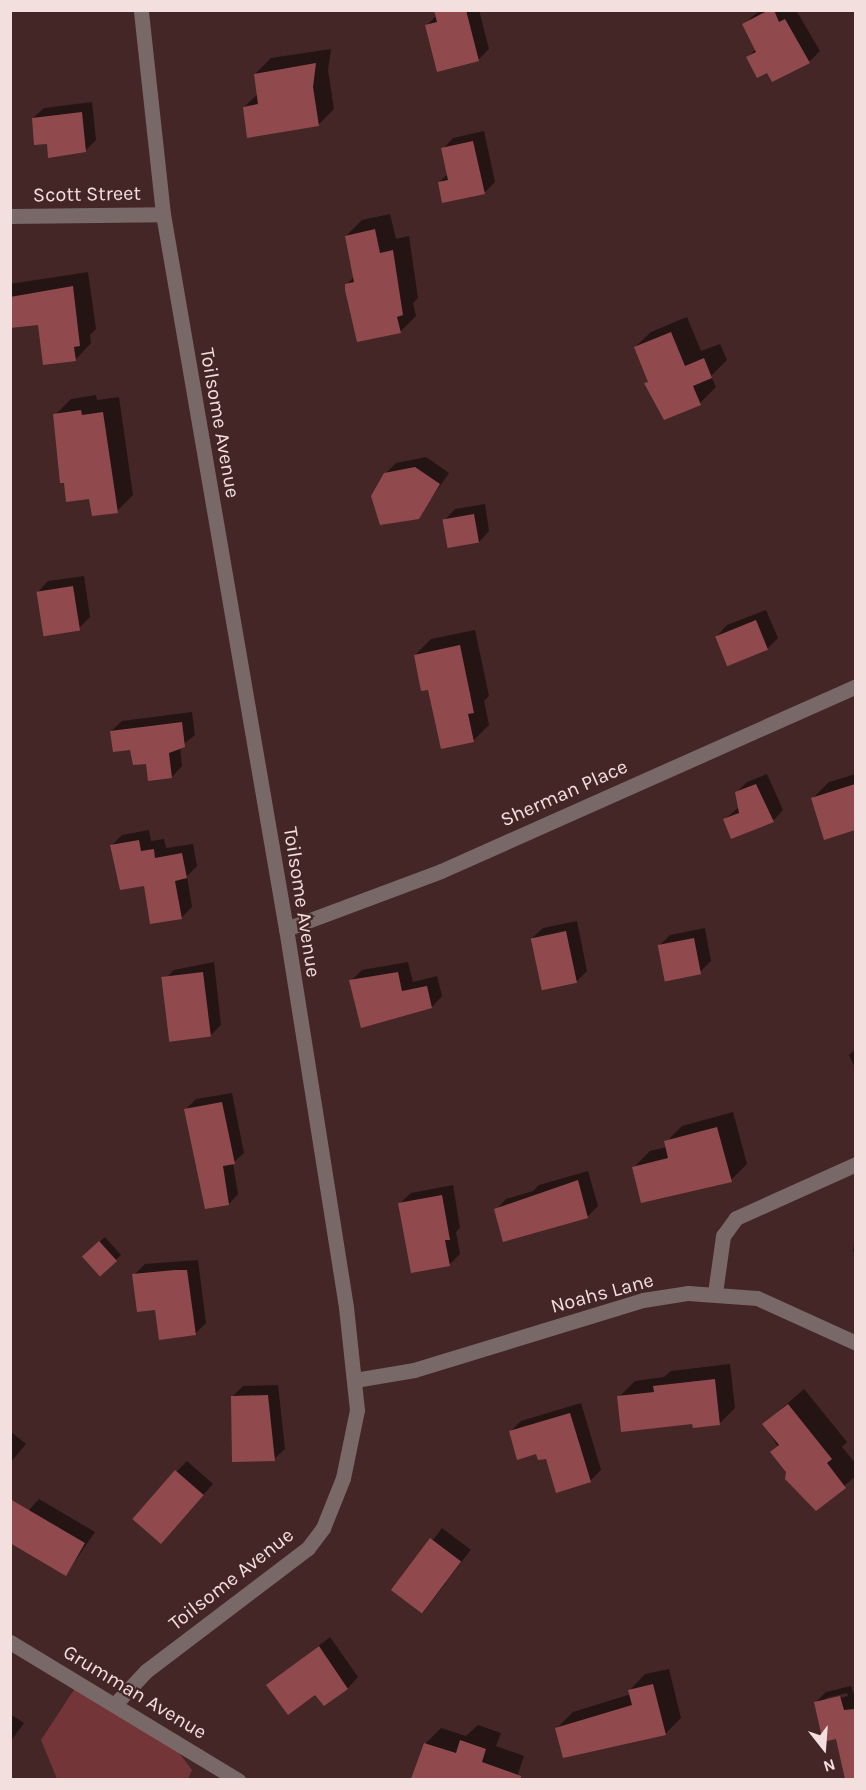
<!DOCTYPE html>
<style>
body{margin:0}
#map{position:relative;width:866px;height:1790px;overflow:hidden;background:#442626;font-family:Karla,sans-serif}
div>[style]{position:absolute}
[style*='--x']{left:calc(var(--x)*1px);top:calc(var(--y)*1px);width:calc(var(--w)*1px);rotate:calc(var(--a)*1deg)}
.green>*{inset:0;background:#733538}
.shadow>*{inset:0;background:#0007;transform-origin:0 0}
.building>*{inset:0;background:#904a4e;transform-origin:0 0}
.minor>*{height:15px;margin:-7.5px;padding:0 7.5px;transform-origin:7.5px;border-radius:7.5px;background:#786867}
span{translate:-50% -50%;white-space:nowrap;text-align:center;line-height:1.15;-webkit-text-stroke:4.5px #442626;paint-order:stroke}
.street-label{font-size:20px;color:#f4dfdf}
.frame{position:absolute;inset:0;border:12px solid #f4dfdf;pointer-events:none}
.north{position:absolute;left:794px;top:1718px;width:60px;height:60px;-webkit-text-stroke:4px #442626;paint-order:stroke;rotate:163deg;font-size:16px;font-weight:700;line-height:24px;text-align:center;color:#f4dfdf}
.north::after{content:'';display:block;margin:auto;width:21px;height:27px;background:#f4dfdf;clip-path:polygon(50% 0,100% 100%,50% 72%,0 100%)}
</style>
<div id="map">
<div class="green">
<i style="clip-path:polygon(79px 1682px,164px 1733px,192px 1770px,188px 1779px,57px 1779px,41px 1740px)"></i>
</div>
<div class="shadow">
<i style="clip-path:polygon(435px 10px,479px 10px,489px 49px,478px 60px,426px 26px,437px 15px)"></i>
<i style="clip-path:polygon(760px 10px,796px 10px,820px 51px,809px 62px,768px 71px,748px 57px,756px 49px,744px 24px)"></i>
<i style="clip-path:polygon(331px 49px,328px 70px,334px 109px,318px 125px,244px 107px,258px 94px,255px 74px,271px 58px)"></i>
<i style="clip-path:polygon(92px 102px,96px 140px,86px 150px,33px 118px,44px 108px)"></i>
<i style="clip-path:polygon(484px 131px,495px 182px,484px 193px,439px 182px,448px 174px,443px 149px,453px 138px)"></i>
<i style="clip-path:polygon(390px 214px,396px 239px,409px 236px,418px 298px,413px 303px,416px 316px,400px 332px,347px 284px,354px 277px,346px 236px,362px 220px)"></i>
<i style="clip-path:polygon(88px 272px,96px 329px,90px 335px,91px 343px,76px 359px,39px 323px,10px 326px,10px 284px)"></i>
<i style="clip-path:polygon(687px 317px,701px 351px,720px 344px,727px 360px,711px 376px,716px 387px,700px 403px,665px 418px,646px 384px,649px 380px,635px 347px,651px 332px)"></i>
<i style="clip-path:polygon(96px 395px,97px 400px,119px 397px,133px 495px,117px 511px,91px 497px,55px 415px,71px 399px)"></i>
<i style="clip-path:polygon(426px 457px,449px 473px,418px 517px,385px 474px,396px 463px)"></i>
<i style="clip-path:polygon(485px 504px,489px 531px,479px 542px,445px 520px,455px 509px)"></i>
<i style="clip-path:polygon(84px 576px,90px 617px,79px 628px,38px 592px,48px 581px)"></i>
<i style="clip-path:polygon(766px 610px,778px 638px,767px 649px,717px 636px,727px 625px)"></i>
<i style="clip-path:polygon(475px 630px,489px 696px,484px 701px,489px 725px,473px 741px,429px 688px,415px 655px,431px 639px)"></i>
<i style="clip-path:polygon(192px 712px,195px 735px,180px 747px,182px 766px,172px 777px,111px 731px,122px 721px)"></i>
<i style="clip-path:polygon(767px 774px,783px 810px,773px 821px,725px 819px,739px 807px,736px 793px,747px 782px)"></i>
<i style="clip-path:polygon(856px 774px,856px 829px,825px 838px,813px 798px,829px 782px)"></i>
<i style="clip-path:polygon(149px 830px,151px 841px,164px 839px,166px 848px,193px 844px,197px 866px,187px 876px,192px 907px,181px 918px,111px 846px,122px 835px)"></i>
<i style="clip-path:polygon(577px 921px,587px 971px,576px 982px,532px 938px,543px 928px)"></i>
<i style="clip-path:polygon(705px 928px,711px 961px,700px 972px,660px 945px,670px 935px)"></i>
<i style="clip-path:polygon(214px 962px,221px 1025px,210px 1036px,164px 980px,174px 970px)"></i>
<i style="clip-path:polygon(408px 962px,413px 982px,437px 976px,442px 996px,432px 1007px,351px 981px,362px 970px)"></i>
<i style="clip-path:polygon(856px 1049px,856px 1070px,849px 1055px)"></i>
<i style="clip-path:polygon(232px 1093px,244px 1153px,233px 1163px,238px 1194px,229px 1204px,186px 1109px,196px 1099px)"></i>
<i style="clip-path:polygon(733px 1112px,747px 1164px,731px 1180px,634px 1167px,650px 1151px,667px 1147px,666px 1142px,682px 1126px)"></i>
<i style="clip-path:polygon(588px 1171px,598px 1206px,588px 1216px,496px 1210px,506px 1199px,533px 1191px,539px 1185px)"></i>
<i style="clip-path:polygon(453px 1185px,460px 1228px,456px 1232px,460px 1254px,449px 1265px,400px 1203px,411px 1193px)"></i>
<i style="clip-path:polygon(856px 1229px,856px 1253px,853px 1252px)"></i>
<i style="clip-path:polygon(105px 1237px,121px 1255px,116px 1260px,89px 1251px)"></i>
<i style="clip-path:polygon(198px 1260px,206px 1323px,195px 1334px,156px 1308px,134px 1275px,145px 1264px)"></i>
<i style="clip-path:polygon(730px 1364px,735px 1408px,719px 1424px,693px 1422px,619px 1397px,635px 1381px,664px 1377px,671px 1371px)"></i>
<i style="clip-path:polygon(278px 1385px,285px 1449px,274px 1459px,232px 1397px,243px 1386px)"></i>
<i style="clip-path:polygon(804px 1389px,847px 1442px,842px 1447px,856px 1464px,856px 1476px,816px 1509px,764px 1424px)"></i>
<i style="clip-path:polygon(581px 1403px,601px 1470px,590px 1481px,510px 1432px,521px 1421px)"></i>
<i style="clip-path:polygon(10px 1431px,26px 1444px,10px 1463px)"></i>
<i style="clip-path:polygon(187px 1461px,213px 1484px,171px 1531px,177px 1471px)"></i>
<i style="clip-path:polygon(39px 1499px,95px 1532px,66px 1574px,29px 1510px)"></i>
<i style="left:442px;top:1528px;width:36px;height:79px;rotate:37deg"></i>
<i style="clip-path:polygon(330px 1637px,358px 1677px,348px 1688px,324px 1704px,316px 1693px,268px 1685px)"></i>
<i style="clip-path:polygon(669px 1669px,681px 1718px,665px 1734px,557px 1728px,573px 1712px,631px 1694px,630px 1690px,645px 1674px)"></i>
<i style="clip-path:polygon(evenodd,851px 1686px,856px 1700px,856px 1752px,842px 1755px,837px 1737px,815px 1703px,826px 1692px,851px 1686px,847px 1693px,848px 1696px,826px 1701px,826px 1698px,847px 1693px)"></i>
<i style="clip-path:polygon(10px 1714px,24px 1723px,10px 1742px)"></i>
<i style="clip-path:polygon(478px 1725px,501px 1733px,496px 1746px,524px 1756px,516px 1780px,423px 1780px,414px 1776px,426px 1743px,441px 1728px,466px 1736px)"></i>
</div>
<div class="building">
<i style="clip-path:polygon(434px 10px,466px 10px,479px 61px,437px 72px,425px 25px,437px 22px)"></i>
<i style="clip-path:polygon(769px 10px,774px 10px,779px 22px,785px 19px,810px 63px,772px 82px,767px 73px,757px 78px,746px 57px,756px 52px,742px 24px)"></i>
<i style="clip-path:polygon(316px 63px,313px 87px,319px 126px,247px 138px,243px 107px,258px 104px,254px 74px)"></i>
<i style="clip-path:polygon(82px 112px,86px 152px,48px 158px,47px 144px,34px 145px,32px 118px)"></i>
<i style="clip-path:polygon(473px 141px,485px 194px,442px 203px,438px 182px,448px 180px,441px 148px)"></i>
<i style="clip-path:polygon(375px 229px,380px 253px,393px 250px,403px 315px,397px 317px,401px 333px,357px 342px,345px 290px,345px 284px,354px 282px,345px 236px)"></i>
<i style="clip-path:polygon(73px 286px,80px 346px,74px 347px,76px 361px,43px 365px,38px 325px,10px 328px,10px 297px)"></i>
<i style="clip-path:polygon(671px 332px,685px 366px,704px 358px,712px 378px,693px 386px,701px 405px,664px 420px,644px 383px,648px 382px,634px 347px)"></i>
<i style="clip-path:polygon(81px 410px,82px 415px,103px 412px,118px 513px,92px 516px,89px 499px,66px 502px,64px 483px,60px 483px,53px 414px)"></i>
<i style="clip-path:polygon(415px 467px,440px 484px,419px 519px,380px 525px,371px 496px,384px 473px)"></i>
<i style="left:474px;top:514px;width:29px;height:32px;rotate:80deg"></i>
<i style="left:73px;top:586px;width:45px;height:37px;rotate:81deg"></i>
<i style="left:756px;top:620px;width:32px;height:44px;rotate:68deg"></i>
<i style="clip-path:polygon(460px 645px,474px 713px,468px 714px,474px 742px,441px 749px,428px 690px,421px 691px,414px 655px)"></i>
<i style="clip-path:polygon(182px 722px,185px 747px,169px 753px,172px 778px,148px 781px,146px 764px,133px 765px,130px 750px,113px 752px,110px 731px)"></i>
<i style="clip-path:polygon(756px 784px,774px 822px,731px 839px,723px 819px,739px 813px,735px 792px)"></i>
<i style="clip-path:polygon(855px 784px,855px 830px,824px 840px,811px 798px)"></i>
<i style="clip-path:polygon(139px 840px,141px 851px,154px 849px,155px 858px,182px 853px,187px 878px,175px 881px,182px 919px,150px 924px,144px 886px,120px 890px,110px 845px)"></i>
<i style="left:566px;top:931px;width:53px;height:36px;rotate:78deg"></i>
<i style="left:694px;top:938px;width:37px;height:37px;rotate:79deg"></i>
<i style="left:203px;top:972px;width:65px;height:42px;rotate:83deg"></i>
<i style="clip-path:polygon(398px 972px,402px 991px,427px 986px,432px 1008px,361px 1028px,349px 980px)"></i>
<i style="clip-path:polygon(222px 1102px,235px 1164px,223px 1166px,229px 1205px,205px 1209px,184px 1109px)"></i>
<i style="clip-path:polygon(717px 1127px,732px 1182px,641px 1203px,632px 1167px,668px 1158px,664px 1141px)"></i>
<i style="clip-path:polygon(578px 1180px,588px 1218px,503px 1242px,494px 1209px)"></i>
<i style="clip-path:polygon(442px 1195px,450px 1240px,445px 1240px,450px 1266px,411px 1273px,398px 1203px)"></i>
<i style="left:99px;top:1241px;width:27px;height:23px;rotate:48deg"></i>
<i style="clip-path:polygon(175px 1270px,187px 1270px,196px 1335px,159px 1340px,155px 1310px,137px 1312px,132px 1274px)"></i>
<i style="clip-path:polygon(715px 1379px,720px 1425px,693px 1428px,692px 1424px,621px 1432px,617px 1396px,654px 1392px,653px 1386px)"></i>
<i style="clip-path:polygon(268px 1395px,275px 1461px,232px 1462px,231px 1396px)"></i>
<i style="clip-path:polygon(788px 1404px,832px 1459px,827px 1463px,846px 1488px,816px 1511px,785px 1479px,786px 1472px,770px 1452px,779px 1445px,762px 1424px)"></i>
<i style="clip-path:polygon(570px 1413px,591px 1482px,556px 1493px,546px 1459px,538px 1460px,536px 1454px,517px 1460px,509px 1431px)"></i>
<i style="left:175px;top:1470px;width:38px;height:65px;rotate:41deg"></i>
<i style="clip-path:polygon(10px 1499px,85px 1543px,66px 1576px,10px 1543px)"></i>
<i style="left:430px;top:1538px;width:39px;height:65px;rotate:37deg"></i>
<i style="clip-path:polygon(319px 1646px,348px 1689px,324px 1706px,315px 1695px,288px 1715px,266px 1685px)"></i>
<i style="clip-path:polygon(653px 1684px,666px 1735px,563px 1758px,555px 1728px,632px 1705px,628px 1690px)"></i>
<i style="clip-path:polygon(840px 1696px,844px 1710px,855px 1709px,855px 1779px,845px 1779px,836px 1739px,823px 1742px,814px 1702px)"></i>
<i style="clip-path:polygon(460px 1740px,486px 1749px,482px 1762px,521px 1776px,521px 1779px,411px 1779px,424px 1743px,456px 1753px)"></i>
</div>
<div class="minor">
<i style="--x:10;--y:216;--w:153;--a:-0.7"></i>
<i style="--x:286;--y:929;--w:165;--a:-20.5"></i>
<i style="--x:441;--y:871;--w:454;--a:-24"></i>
<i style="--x:715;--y:1293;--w:58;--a:-82"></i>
<i style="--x:723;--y:1236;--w:22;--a:-54"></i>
<i style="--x:736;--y:1218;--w:132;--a:-24.2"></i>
<i style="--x:355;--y:1380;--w:60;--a:-9.6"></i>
<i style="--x:414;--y:1370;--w:239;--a:-17"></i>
<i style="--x:643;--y:1300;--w:46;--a:-8.8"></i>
<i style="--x:688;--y:1293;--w:69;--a:4.1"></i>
<i style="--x:757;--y:1298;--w:109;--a:24.4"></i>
<i style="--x:10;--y:1642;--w:267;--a:31.2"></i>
<i style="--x:116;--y:1703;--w:44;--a:-46.8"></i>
<i style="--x:146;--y:1671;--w:203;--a:-37.2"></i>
<i style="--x:308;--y:1548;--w:25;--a:-53"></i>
<i style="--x:323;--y:1528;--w:54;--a:-68.2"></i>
<i style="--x:343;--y:1478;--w:69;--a:-78.4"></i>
<i style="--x:357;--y:1410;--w:104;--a:-96.1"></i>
<i style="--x:346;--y:1307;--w:383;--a:-99"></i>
<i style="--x:286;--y:929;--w:726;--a:-99.76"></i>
<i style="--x:163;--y:214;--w:205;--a:-96.2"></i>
</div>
<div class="street-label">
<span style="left:87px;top:194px;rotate:-1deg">Scott Street</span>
<span style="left:220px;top:423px;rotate:80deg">Toilsome Avenue</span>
<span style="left:564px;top:793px;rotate:-24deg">Sherman Place</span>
<span style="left:302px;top:902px;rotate:81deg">Toilsome Avenue</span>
<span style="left:602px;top:1293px;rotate:-15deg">Noahs Lane</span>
<span style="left:231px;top:1579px;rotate:-38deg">Toilsome Avenue</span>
<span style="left:135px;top:1692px;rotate:31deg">Grumman Avenue</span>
</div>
<div class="frame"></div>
<div class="north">N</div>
</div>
